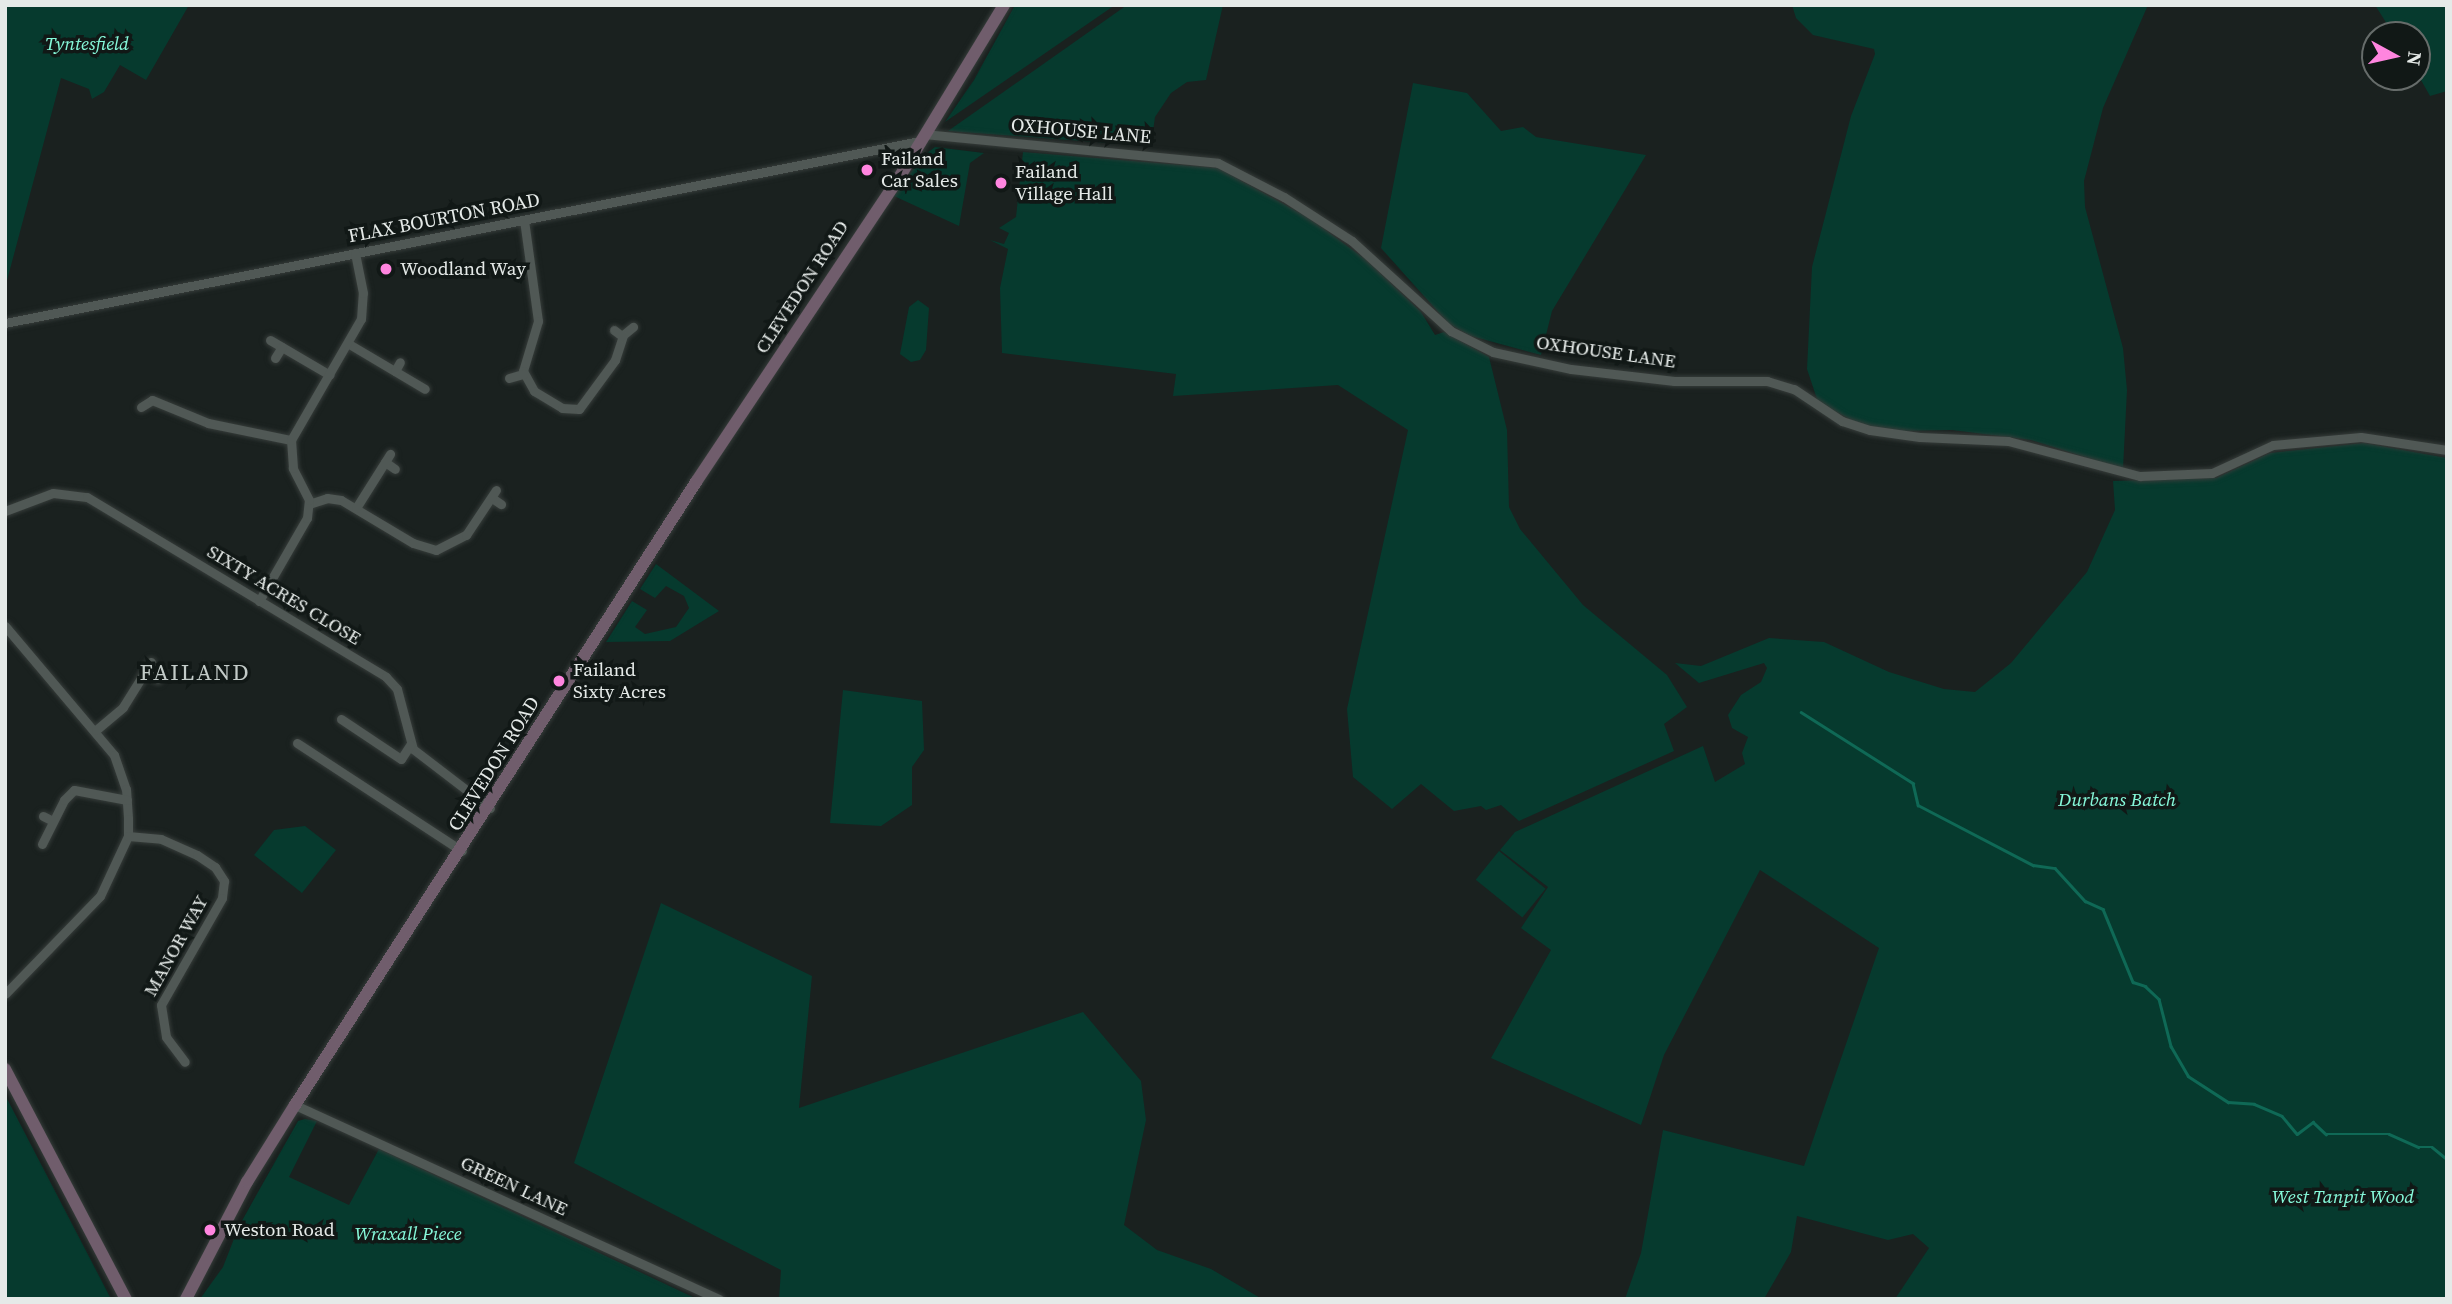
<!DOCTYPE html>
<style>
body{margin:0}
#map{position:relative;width:2452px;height:1304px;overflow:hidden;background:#1a211f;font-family:"Source Serif 4",serif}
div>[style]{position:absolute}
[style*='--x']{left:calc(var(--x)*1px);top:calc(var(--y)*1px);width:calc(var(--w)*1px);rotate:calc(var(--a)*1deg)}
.green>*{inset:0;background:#063a2e;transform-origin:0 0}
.stream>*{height:2.5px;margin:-1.25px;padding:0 1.25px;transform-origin:1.25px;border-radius:1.25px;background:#0f6956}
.roads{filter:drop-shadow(0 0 2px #363c3a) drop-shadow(0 0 2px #363c3a)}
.minor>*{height:9px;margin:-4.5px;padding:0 4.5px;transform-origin:4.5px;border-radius:4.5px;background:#505855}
.secondary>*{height:12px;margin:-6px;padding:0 6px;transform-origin:6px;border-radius:6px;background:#705d6c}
.dots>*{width:19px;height:19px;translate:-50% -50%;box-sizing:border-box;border:4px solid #111816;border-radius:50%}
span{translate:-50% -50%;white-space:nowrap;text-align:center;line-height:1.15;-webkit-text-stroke:7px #111816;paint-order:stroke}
.park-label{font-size:19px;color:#86f9da;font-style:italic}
.street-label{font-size:19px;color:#e5eae8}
.poi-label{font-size:19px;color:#e5eae8}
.left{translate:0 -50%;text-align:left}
.quarter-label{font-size:23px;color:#c3cbc8;letter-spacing:2px}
.frame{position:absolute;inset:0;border:7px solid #e5eae8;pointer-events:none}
.north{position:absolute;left:2361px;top:21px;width:70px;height:70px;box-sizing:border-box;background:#111816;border:2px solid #666c6a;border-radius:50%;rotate:98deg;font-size:19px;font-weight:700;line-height:28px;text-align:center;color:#e5eae8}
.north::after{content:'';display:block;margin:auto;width:24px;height:32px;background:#ff85df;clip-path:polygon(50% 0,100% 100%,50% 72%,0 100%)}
</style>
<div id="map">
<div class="green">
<i style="clip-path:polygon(5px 5px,189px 5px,146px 80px,120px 65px,104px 92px,92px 99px,89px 89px,61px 78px,5px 288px)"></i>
<i style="clip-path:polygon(1015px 5px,1115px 5px,945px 122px,974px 80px)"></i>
<i style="clip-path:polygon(1127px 5px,1223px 5px,1206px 80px,1187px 82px,1171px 93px,1155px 117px,1151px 146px,948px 131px)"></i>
<i style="clip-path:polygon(1792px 5px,2148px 5px,2103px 108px,2084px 181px,2085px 207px,2123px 348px,2127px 390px,2123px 469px,2031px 440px,1952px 430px,1893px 431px,1857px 423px,1818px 402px,1807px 369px,1812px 267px,1851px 116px,1875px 54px,1874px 49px,1813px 35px,1796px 18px)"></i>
<i style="clip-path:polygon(2375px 5px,2447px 5px,2447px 91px,2430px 96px,2417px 73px,2417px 35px,2394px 35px)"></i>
<i style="clip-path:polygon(1413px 83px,1467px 93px,1501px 131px,1523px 127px,1536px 137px,1646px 155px,1552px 311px,1541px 355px,1471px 336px,1449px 324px,1381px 248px)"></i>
<i style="clip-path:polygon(935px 147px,984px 153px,970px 163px,959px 226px,894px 196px,923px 156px)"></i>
<i style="clip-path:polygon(1023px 152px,1218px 168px,1309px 218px,1365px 259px,1421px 312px,1435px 335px,1444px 332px,1489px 357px,1507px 430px,1509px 507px,1520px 529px,1583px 605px,1667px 675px,1687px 707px,1664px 724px,1674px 751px,1519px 821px,1501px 805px,1486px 810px,1481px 806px,1454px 811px,1421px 784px,1392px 809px,1353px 777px,1347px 709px,1408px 430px,1338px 385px,1173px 396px,1176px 374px,1002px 353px,1000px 288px,1008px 249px,990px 240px,1004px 244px,1009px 233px,999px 228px,1016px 217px)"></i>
<i style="clip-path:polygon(918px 300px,929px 308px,926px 350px,920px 360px,911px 362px,900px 354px,909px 307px)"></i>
<i style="clip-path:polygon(2364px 443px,2447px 458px,2447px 1299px,1895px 1299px,1929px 1248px,1913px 1234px,1888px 1240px,1797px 1216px,1791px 1252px,1764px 1299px,1625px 1299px,1641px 1253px,1663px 1130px,1804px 1166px,1879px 948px,1760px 870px,1664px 1055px,1641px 1125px,1491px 1058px,1551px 950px,1521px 928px,1548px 887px,1500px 850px,1515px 832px,1703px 746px,1715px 782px,1745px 764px,1742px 753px,1748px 737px,1732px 728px,1728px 715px,1741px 695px,1761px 682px,1767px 668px,1764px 663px,1699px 683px,1675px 663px,1701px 666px,1769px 638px,1824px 642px,1889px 672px,1944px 689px,1975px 692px,2011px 663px,2087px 572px,2115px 510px,2113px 481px,2216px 478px,2270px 453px)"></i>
<i style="clip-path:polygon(656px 564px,719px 611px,670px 641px,606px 642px,632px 601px,647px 610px,635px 627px,645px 634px,676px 627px,689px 608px,684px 596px,666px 586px,655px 598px,640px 589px)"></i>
<i style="clip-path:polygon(843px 690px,922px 701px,924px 750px,912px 767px,912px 805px,881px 826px,830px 823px)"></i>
<i style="clip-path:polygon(305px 826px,336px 850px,302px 893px,254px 855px,274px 830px)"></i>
<i style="left:1499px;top:851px;width:60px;height:37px;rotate:39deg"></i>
<i style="clip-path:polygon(661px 903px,812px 976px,799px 1108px,1083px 1012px,1141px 1081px,1146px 1120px,1124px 1225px,1157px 1250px,1211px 1269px,1262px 1299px,779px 1299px,781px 1270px,574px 1163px)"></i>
<i style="clip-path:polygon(5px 1095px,111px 1299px,5px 1299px)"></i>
<i style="clip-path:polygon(305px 1119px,317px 1121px,289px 1177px,349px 1205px,379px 1149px,697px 1299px,200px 1299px,223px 1267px,239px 1226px,298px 1121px)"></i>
</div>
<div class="stream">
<i style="--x:1801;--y:712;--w:133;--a:32.4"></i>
<i style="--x:1913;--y:783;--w:23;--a:77"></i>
<i style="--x:1918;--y:805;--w:130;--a:27.6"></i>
<i style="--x:2033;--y:865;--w:22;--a:8"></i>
<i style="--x:2055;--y:868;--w:45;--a:47.7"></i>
<i style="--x:2085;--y:901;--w:20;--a:24"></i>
<i style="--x:2103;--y:909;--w:79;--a:67.7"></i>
<i style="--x:2133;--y:982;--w:13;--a:18"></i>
<i style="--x:2145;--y:986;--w:19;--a:43"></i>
<i style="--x:2159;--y:999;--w:49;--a:75.7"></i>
<i style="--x:2171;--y:1046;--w:34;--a:60"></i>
<i style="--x:2188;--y:1076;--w:48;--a:33"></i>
<i style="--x:2228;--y:1102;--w:26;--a:4"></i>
<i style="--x:2254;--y:1104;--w:30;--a:23"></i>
<i style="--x:2282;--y:1116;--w:23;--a:50"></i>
<i style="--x:2297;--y:1134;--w:20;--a:-37"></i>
<i style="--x:2313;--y:1122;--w:18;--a:43"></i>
<i style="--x:2326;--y:1134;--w:63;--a:0"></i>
<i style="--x:2389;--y:1134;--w:32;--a:24"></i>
<i style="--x:2418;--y:1147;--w:14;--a:0"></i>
<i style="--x:2432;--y:1147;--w:19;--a:39"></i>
</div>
<div class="roads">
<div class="minor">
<i style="--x:924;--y:134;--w:295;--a:5.6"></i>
<i style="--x:1218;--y:163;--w:74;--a:27.3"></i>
<i style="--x:1284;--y:197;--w:81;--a:32.9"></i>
<i style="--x:1352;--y:241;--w:134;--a:42.3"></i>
<i style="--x:1451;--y:331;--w:47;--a:26.6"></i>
<i style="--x:1493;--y:352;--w:80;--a:12.3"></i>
<i style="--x:1571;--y:369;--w:104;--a:6.6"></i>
<i style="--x:1674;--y:381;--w:93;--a:0"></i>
<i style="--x:1767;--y:381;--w:28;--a:17"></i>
<i style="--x:1794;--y:389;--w:58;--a:33.7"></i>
<i style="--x:1842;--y:421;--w:29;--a:18"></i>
<i style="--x:1870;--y:430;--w:50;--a:8"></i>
<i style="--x:1920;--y:437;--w:88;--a:2.6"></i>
<i style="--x:2008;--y:441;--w:137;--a:14.9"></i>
<i style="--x:2140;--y:476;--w:72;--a:-2.4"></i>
<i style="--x:2212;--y:473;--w:67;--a:-24.7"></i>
<i style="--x:2273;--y:445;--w:88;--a:-5.2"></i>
<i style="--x:2361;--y:437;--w:87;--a:8.6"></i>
<i style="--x:890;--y:148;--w:23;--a:7"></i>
<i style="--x:524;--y:220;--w:102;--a:82.1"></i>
<i style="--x:538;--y:321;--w:52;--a:106.7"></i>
<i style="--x:523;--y:371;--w:23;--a:61"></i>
<i style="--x:534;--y:391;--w:33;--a:31"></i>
<i style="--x:562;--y:408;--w:17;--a:3"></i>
<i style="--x:579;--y:409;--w:61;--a:-53.7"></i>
<i style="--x:615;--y:360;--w:26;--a:-72"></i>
<i style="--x:623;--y:335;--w:13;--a:-39"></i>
<i style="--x:5;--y:323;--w:933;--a:-11.25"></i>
<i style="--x:614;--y:330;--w:10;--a:37"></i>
<i style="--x:270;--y:340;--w:69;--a:30.3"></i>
<i style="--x:349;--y:344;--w:88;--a:30.6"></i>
<i style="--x:275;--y:358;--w:13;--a:-58"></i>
<i style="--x:395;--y:371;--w:10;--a:-61"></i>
<i style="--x:509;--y:378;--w:15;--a:-16"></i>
<i style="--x:141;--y:407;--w:13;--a:-32"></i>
<i style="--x:152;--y:400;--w:61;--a:22.3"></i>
<i style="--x:208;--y:423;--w:85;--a:11.6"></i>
<i style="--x:385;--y:462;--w:12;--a:35"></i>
<i style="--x:492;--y:498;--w:11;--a:34"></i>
<i style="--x:309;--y:504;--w:19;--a:-18"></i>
<i style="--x:327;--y:498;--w:14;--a:8"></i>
<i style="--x:341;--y:500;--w:84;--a:30.8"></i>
<i style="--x:413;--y:543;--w:24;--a:17"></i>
<i style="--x:436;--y:550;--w:34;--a:-27"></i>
<i style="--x:466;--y:535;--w:54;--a:-56.3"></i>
<i style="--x:356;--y:508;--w:64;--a:-57.8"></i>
<i style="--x:5;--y:511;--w:51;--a:-20.6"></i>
<i style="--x:53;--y:493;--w:34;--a:7"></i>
<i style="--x:87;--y:497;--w:349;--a:31"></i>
<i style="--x:386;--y:677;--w:16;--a:47"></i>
<i style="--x:397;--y:689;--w:62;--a:75.1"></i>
<i style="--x:413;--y:749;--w:97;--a:37.5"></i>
<i style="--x:259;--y:601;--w:96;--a:-60"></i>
<i style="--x:307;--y:518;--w:18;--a:-84"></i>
<i style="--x:309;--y:500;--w:36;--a:-117"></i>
<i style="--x:293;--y:468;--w:28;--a:-94"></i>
<i style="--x:291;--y:440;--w:140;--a:-60"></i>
<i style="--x:361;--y:319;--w:26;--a:-86"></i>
<i style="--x:363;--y:293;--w:41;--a:-101.3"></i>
<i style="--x:5;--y:626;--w:169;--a:49.8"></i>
<i style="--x:114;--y:755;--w:36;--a:71"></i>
<i style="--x:126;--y:789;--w:30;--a:86"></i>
<i style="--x:128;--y:819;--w:17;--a:90"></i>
<i style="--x:128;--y:836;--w:66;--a:115"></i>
<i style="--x:100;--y:896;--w:136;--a:134.1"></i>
<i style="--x:145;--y:671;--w:15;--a:32"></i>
<i style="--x:341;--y:719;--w:72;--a:33.7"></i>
<i style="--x:401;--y:759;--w:17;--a:-57"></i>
<i style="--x:96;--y:730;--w:35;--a:-40"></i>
<i style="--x:123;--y:707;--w:53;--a:-58.1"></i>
<i style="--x:297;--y:743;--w:197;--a:33.2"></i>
<i style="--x:43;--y:816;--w:11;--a:27"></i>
<i style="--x:128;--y:836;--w:33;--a:5"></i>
<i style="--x:161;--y:839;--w:39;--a:24"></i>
<i style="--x:197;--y:855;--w:22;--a:34"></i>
<i style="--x:215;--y:867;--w:17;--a:57"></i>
<i style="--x:224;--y:881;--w:17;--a:97"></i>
<i style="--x:222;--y:898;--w:123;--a:119.7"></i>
<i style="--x:161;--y:1005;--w:32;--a:81"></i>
<i style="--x:166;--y:1037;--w:31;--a:53"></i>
<i style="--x:42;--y:844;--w:49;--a:-63.4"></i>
<i style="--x:64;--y:800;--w:14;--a:-45"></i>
<i style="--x:74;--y:790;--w:54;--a:10.7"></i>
<i style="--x:295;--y:1105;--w:466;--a:24.6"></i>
</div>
<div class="secondary">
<i style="--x:5;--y:1069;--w:260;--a:62.3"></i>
<i style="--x:186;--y:1299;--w:132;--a:-62.5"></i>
<i style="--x:247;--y:1182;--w:91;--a:-58.1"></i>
<i style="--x:295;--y:1105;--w:741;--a:-57.23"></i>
<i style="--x:696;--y:482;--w:362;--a:-56.3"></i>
<i style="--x:897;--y:181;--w:206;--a:-58.7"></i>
</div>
</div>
<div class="dots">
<i style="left:867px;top:170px;background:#ff85df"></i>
<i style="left:1001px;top:183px;background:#ff85df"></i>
<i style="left:386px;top:269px;background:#ff85df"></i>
<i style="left:559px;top:681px;background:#ff85df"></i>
<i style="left:210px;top:1230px;background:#ff85df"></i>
</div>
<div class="park-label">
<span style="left:87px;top:44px">Tyntesfield</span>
<span style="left:2117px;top:800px">Durbans Batch</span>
<span style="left:2343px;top:1197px">West Tanpit Wood</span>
<span style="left:408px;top:1234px">Wraxall Piece</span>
</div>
<div class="street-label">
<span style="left:1081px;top:131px;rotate:5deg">OXHOUSE LANE</span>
<span style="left:444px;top:218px;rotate:-11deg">FLAX BOURTON ROAD</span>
<span style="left:802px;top:287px;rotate:-57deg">CLEVEDON ROAD</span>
<span style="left:1606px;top:352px;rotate:8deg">OXHOUSE LANE</span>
<span style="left:284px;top:595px;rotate:31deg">SIXTY ACRES CLOSE</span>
<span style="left:494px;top:764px;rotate:-58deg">CLEVEDON ROAD</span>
<span style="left:176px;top:946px;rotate:-61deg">MANOR WAY</span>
<span style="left:514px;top:1186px;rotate:25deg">GREEN LANE</span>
</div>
<div class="poi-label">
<span class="left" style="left:881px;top:170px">Failand<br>Car Sales</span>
<span class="left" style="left:1015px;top:183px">Failand<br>Village Hall</span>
<span class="left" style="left:400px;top:269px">Woodland Way</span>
<span class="left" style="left:573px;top:681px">Failand<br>Sixty Acres</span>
<span class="left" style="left:224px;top:1230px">Weston Road</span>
</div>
<div class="quarter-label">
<span style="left:195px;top:672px">FAILAND</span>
</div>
<div class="frame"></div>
<div class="north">N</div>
</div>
